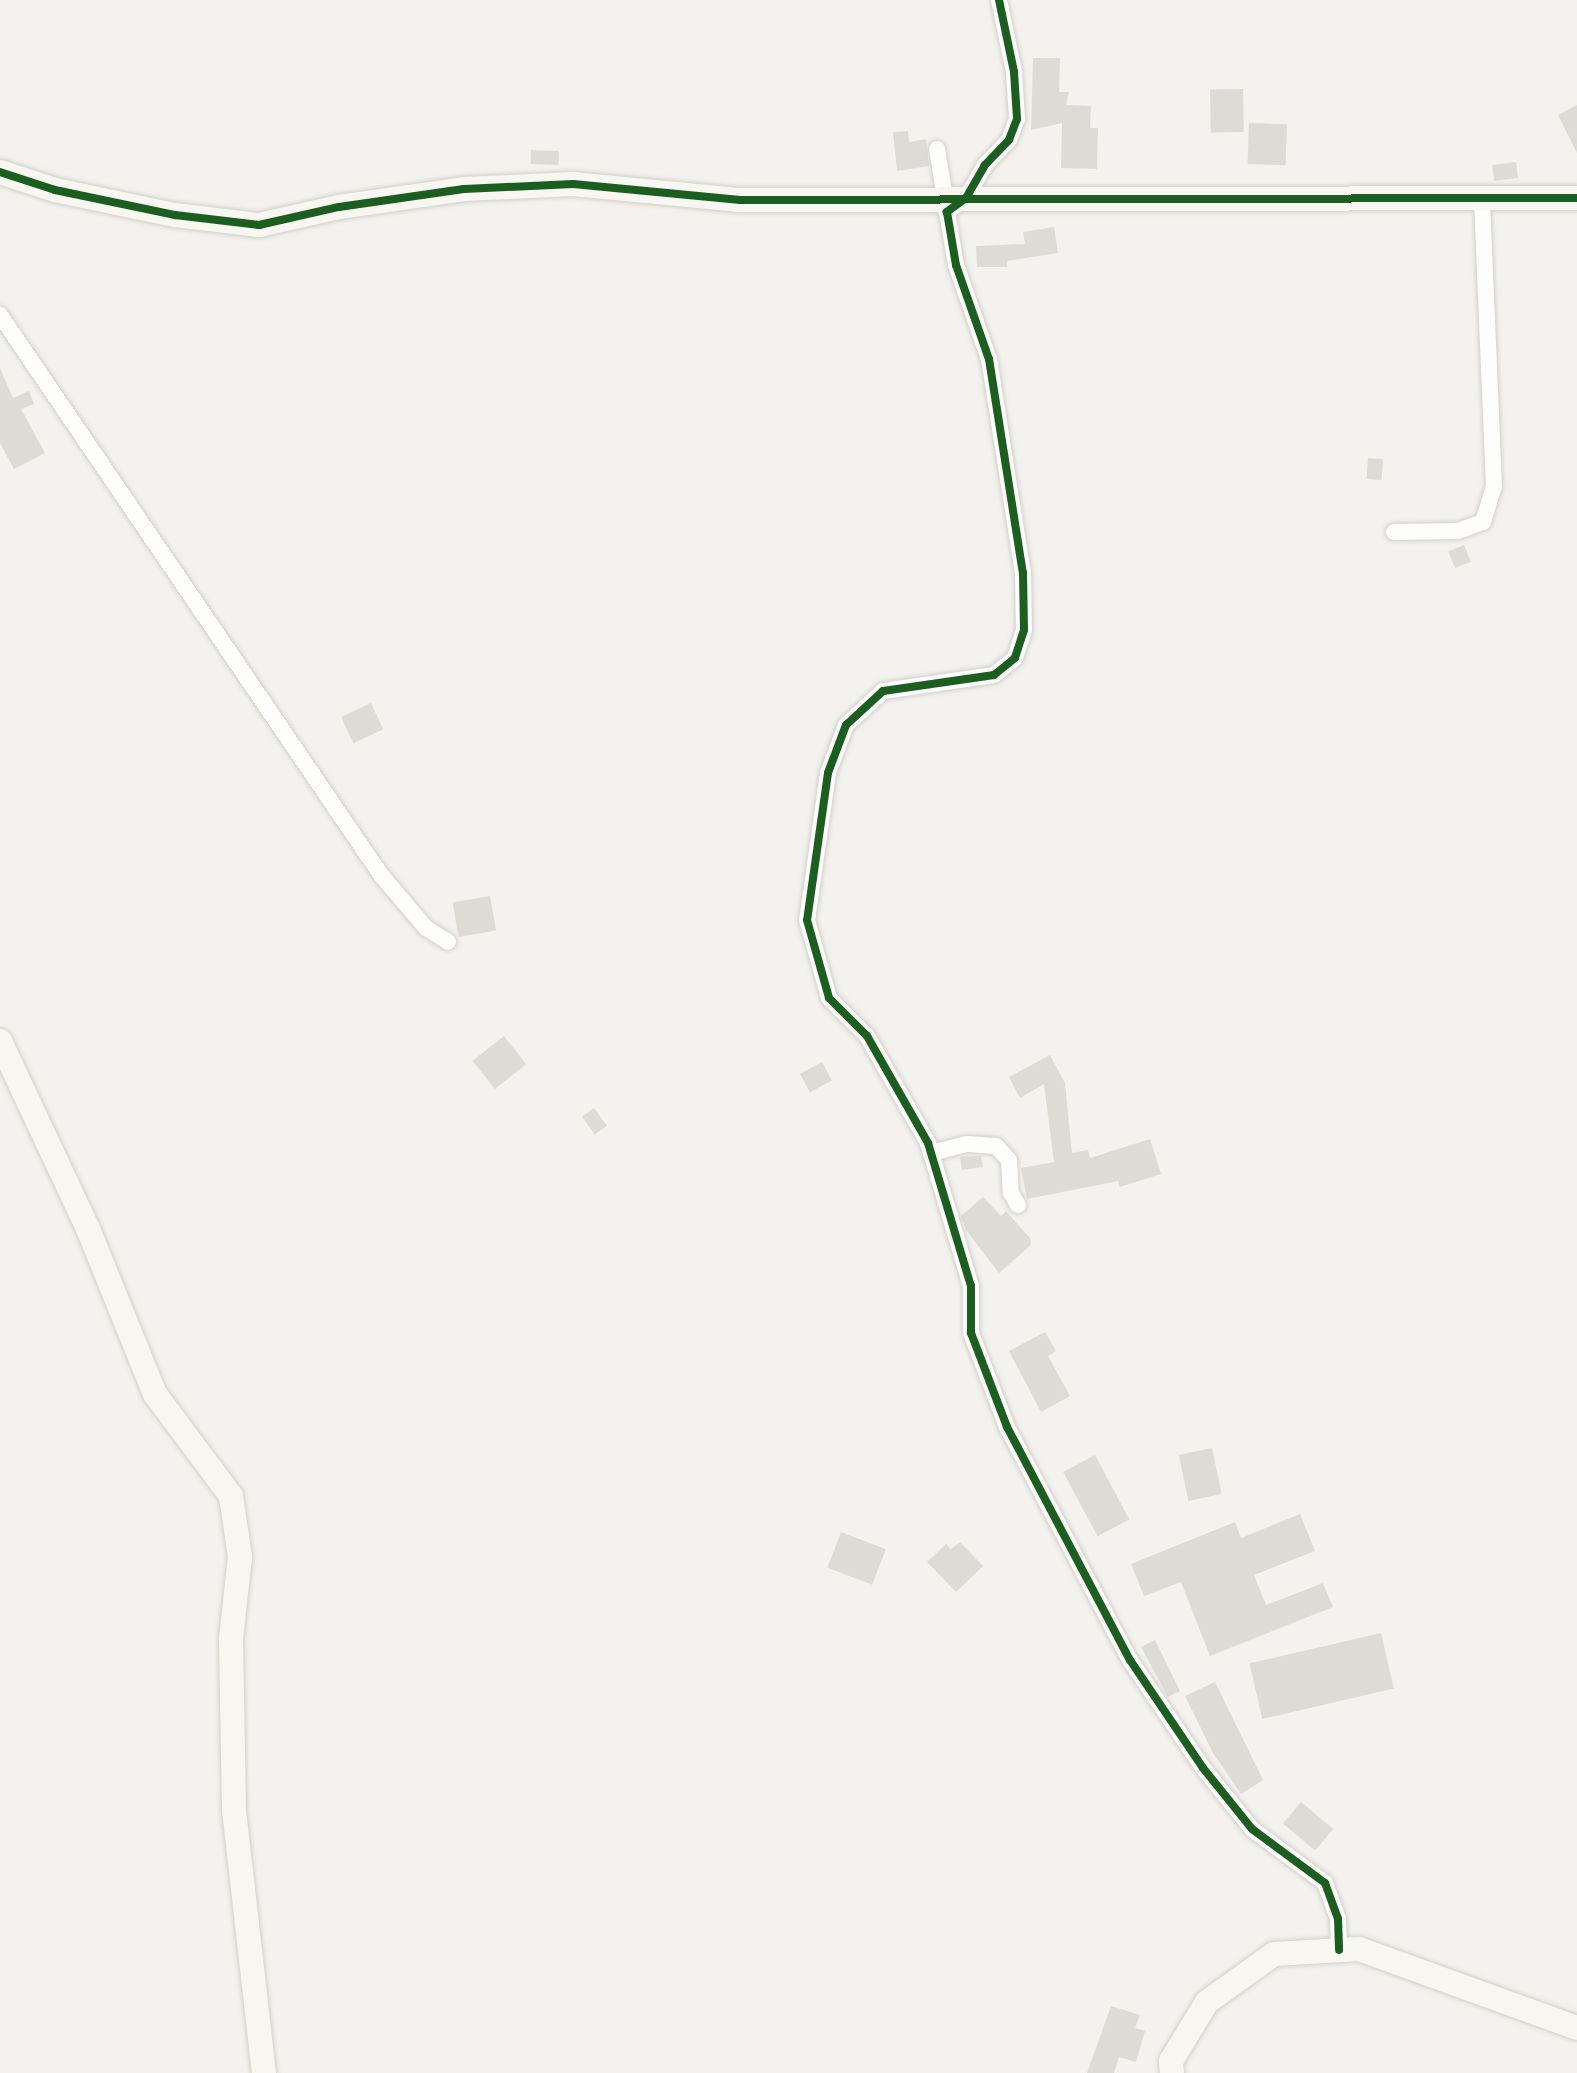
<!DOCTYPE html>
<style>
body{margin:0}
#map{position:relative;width:1577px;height:2073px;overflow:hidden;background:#f4f2ee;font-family:"Titillium Web",sans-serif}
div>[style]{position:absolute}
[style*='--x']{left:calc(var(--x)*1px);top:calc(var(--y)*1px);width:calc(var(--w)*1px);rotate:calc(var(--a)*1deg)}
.building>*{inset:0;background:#dedbd6;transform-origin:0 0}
.roads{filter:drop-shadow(0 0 2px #d2d0cb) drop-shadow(0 0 2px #d2d0cb)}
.street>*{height:16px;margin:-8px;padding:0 8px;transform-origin:8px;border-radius:8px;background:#fdfdfc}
.secondary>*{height:24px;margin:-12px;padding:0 12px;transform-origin:12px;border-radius:12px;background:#f7f6f1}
.cycleway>*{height:8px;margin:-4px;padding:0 4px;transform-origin:4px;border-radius:4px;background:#1b5e20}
span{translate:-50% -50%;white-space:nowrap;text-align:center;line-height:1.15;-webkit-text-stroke:7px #fff;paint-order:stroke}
</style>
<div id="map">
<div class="building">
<i style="clip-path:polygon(1033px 58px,1060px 58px,1059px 92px,1069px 92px,1066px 105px,1091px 106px,1090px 128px,1098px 128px,1097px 169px,1061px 168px,1062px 123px,1031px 130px)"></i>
<i style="left:1243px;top:89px;width:43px;height:33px;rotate:89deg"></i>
<i style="clip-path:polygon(1577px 105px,1577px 153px,1558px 115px)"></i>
<i style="left:1249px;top:123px;width:38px;height:41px;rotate:2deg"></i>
<i style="clip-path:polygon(908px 131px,909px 142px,926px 139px,929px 166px,897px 171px,893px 132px)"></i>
<i style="left:531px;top:150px;width:28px;height:14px;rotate:2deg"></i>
<i style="left:1516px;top:162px;width:16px;height:24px;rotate:83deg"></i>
<i style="clip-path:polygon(1054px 227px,1058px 253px,1007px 261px,1007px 267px,977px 267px,976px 246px,1025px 244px,1023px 232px)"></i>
<i style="clip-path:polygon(0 368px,13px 398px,29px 391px,34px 404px,21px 409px,45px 453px,14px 469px,0 443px)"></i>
<i style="left:1368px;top:458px;width:15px;height:21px;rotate:4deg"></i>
<i style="left:1464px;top:545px;width:18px;height:17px;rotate:68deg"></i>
<i style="left:371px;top:703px;width:29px;height:33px;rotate:65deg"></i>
<i style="left:490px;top:896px;width:35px;height:38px;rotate:80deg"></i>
<i style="left:504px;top:1036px;width:36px;height:40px;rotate:52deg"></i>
<i style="clip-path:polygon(1050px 1055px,1065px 1083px,1072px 1153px,1088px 1150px,1090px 1158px,1150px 1139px,1161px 1174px,1120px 1187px,1118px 1181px,1027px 1199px,1021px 1168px,1054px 1162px,1044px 1084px,1020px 1098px,1009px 1077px)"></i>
<i style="left:822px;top:1062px;width:21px;height:25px;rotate:62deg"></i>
<i style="left:594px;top:1108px;width:22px;height:15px;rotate:54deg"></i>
<i style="clip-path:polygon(981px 1156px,983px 1167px,962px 1170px,960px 1157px)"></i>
<i style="clip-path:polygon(983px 1197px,1001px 1216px,1006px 1211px,1030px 1238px,1031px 1245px,999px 1273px,966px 1230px,961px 1216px)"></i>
<i style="clip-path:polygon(1045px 1332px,1056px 1351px,1048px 1356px,1070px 1396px,1041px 1412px,1009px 1351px)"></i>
<i style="left:1212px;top:1448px;width:47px;height:34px;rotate:78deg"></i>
<i style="left:1095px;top:1455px;width:73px;height:36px;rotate:62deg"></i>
<i style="clip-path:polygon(1300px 1514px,1315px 1551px,1254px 1575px,1266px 1605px,1323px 1583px,1333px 1607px,1210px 1656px,1181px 1582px,1144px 1596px,1131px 1564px,1235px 1522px,1241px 1538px)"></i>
<i style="left:841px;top:1532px;width:48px;height:38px;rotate:21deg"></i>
<i style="clip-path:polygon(960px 1542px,983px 1566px,956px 1592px,927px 1562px,946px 1544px,951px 1549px)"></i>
<i style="left:1381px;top:1633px;width:57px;height:135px;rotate:77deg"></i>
<i style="clip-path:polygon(1155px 1640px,1180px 1691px,1168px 1697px,1141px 1647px)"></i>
<i style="clip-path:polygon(1215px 1682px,1263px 1780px,1241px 1794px,1213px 1753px,1185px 1696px)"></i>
<i style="left:1301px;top:1802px;width:42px;height:28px;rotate:40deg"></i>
<i style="clip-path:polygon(1111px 2006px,1140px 2015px,1135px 2028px,1145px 2031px,1136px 2062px,1119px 2057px,1114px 2073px,1087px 2073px)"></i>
</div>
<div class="roads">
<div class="street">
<i style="--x:999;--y:0;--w:74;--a:78.2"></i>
<i style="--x:1014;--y:72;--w:47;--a:86.3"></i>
<i style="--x:1017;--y:119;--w:22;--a:111"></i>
<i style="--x:1009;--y:140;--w:35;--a:134"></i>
<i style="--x:985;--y:165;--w:38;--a:120"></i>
<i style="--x:966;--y:198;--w:24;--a:144"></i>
<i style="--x:947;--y:212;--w:54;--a:80.4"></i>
<i style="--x:956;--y:265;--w:100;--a:70.7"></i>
<i style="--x:989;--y:359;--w:217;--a:81"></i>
<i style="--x:1023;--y:573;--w:57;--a:89"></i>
<i style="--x:1024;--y:630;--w:29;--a:108"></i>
<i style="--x:1015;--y:658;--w:27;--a:141"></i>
<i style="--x:994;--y:675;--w:112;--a:171.8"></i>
<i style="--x:883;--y:691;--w:50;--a:137.4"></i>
<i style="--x:846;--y:725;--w:51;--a:110.6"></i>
<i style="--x:828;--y:773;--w:148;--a:98.1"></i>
<i style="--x:807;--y:920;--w:81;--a:74.2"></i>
<i style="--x:829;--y:998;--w:54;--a:45"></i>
<i style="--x:867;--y:1036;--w:123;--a:60.3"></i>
<i style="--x:928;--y:1143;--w:149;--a:73.3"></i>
<i style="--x:971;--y:1286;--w:47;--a:90"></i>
<i style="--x:971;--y:1333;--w:101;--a:69"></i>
<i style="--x:1007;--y:1427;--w:263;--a:62.2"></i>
<i style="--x:1130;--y:1660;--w:130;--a:55.9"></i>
<i style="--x:1203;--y:1768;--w:78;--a:51.2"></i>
<i style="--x:1252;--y:1829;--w:91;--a:36.5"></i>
<i style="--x:1325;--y:1883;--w:38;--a:70"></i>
<i style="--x:1338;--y:1919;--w:31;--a:88"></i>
<i style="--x:937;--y:149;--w:50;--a:80.7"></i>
<i style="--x:0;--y:315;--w:677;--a:55.77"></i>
<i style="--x:381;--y:875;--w:70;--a:49.7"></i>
<i style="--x:426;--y:928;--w:26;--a:32"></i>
<i style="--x:1394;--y:532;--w:64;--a:-0.9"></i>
<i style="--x:1458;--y:531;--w:27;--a:-20"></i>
<i style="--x:1483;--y:522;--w:37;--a:-73"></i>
<i style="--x:1494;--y:487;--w:287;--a:-92.4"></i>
<i style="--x:931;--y:1153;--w:37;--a:-14"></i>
<i style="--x:967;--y:1144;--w:29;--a:4"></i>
<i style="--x:996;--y:1146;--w:19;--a:47"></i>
<i style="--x:1009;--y:1160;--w:33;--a:87"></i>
<i style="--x:1011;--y:1193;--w:14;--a:60"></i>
</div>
<div class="secondary">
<i style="--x:0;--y:172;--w:58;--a:18.1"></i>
<i style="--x:55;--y:190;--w:123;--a:11.8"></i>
<i style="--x:175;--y:215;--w:85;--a:6.8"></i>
<i style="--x:259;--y:225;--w:82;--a:-12.7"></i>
<i style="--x:339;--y:207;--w:126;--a:-8.2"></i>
<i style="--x:464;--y:189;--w:109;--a:-2.6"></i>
<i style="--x:573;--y:184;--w:168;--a:5.5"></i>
<i style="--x:740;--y:200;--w:837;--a:-0.14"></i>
<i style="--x:0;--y:1041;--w:208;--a:64.9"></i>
<i style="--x:88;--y:1229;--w:178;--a:67.9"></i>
<i style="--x:155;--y:1394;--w:127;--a:53.3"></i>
<i style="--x:231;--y:1496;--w:62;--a:81.6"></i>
<i style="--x:240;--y:1557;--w:82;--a:96.3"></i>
<i style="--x:231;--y:1639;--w:171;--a:89"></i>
<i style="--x:234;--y:1810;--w:265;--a:83.5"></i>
<i style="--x:1172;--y:2073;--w:12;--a:-95"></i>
<i style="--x:1171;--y:2061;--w:69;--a:-58.6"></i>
<i style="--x:1207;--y:2002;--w:82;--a:-35.6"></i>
<i style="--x:1274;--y:1954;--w:85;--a:-3.4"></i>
<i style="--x:1359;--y:1949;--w:232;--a:19.9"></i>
</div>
</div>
<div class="cycleway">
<i style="--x:999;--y:0;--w:74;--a:78.2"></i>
<i style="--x:1014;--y:72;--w:47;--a:86.3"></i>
<i style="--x:1017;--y:119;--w:22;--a:111"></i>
<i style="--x:1009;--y:140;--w:35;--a:134"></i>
<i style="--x:985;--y:165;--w:38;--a:120"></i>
<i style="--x:966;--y:198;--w:24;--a:144"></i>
<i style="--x:947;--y:212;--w:54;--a:80.4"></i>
<i style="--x:956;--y:265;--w:100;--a:70.7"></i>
<i style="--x:989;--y:359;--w:217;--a:81"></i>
<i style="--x:1023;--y:573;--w:57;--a:89"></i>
<i style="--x:1024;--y:630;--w:29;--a:108"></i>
<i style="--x:1015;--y:658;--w:27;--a:141"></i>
<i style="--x:994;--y:675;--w:112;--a:171.8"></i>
<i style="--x:883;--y:691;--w:50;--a:137.4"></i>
<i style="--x:846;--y:725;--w:51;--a:110.6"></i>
<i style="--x:828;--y:773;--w:148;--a:98.1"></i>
<i style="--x:807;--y:920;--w:81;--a:74.2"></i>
<i style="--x:829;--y:998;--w:54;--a:45"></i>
<i style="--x:867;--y:1036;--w:123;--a:60.3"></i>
<i style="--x:928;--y:1143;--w:149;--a:73.3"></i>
<i style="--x:971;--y:1286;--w:47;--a:90"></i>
<i style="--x:971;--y:1333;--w:101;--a:69"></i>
<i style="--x:1007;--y:1427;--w:263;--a:62.2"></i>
<i style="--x:1130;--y:1660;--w:130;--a:55.9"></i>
<i style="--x:1203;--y:1768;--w:78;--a:51.2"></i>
<i style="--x:1252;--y:1829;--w:91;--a:36.5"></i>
<i style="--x:1325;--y:1883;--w:38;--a:70"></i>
<i style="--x:1338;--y:1919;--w:31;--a:88"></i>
<i style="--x:0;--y:172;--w:58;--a:18.1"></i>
<i style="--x:55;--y:190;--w:123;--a:11.8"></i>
<i style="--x:175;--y:215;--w:85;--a:6.8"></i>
<i style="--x:259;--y:225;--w:82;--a:-12.7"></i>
<i style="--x:339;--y:207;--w:126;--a:-8.2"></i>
<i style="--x:464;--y:189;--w:109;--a:-2.6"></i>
<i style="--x:573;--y:184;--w:168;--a:5.5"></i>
<i style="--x:740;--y:200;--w:837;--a:-0.14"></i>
</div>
</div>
